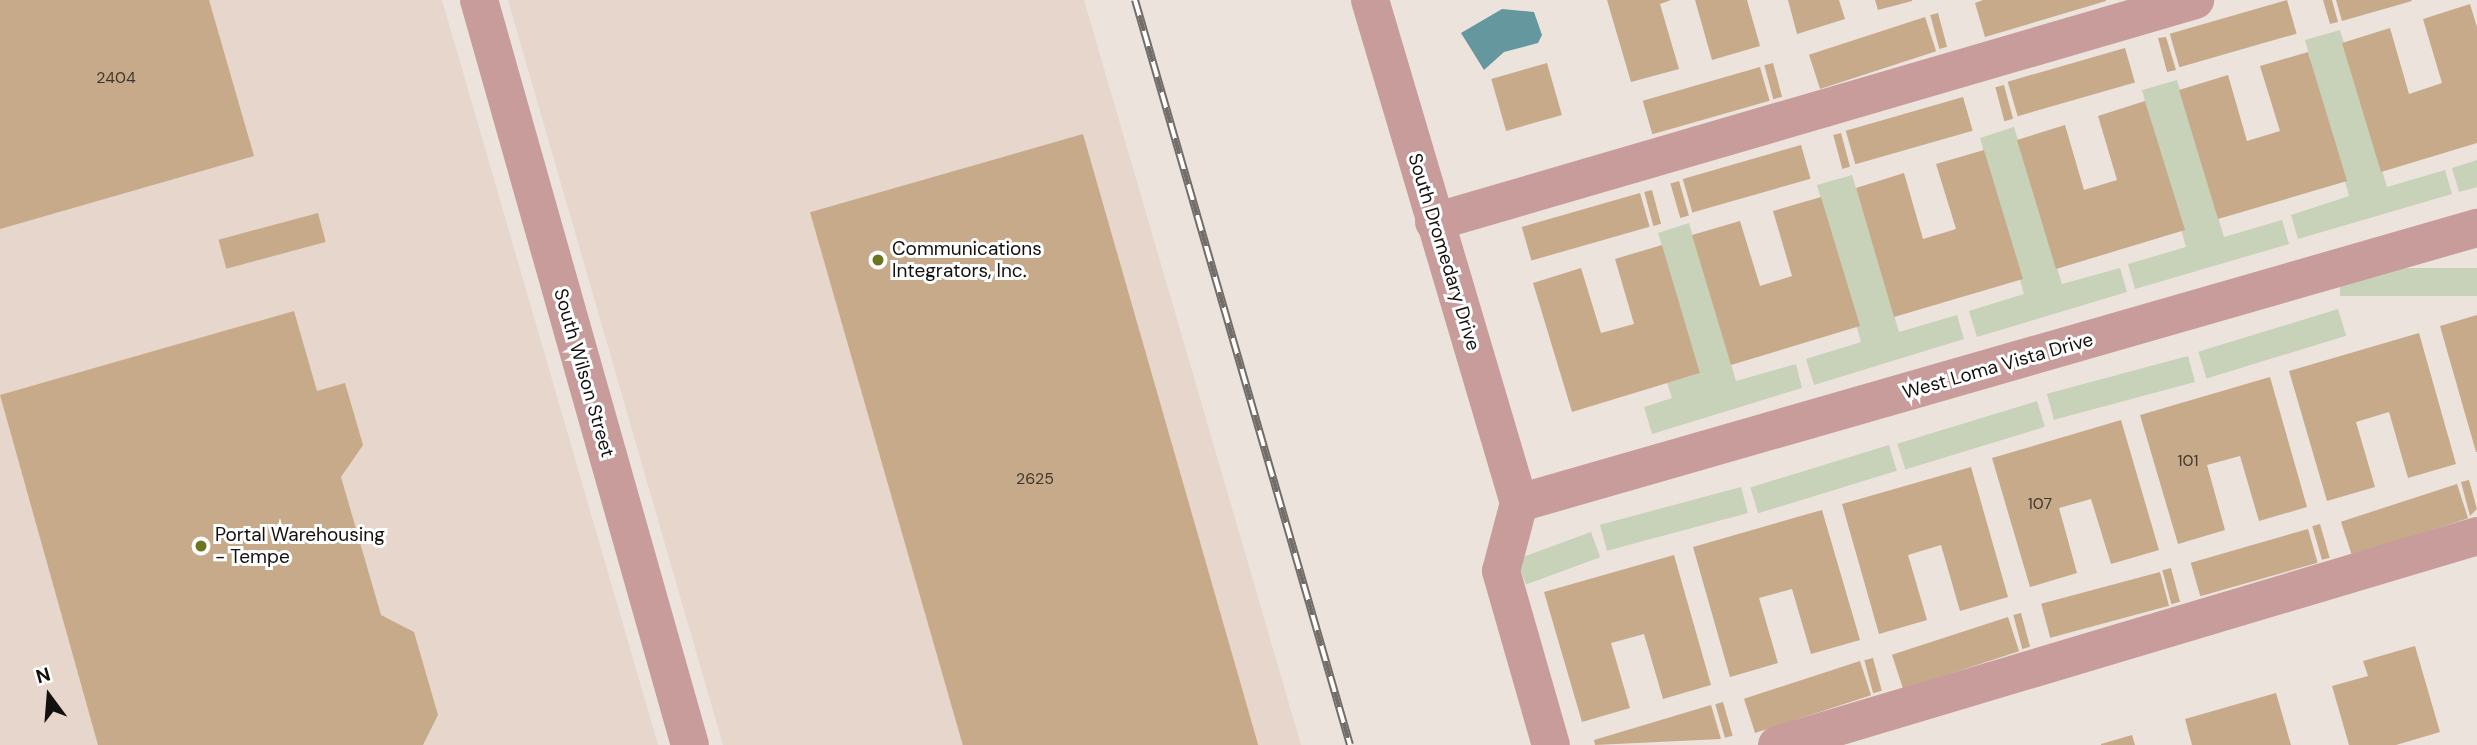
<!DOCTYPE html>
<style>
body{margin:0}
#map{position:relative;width:2477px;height:745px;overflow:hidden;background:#ece3dd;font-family:"DM Sans",sans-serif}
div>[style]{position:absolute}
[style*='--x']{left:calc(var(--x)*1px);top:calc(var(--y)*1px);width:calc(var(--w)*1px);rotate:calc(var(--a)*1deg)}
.built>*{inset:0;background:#e6d6cb}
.green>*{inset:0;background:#c7d2b9;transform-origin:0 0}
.water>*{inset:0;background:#64979e}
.building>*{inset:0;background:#c7aa8a;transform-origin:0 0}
.minor>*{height:38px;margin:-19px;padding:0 19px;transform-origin:19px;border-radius:19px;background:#c89c9b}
.rail>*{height:8px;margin-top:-4px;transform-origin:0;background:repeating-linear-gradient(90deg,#fff 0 16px,#736d69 0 32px);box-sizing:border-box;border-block:2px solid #736d69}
.dots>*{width:19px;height:19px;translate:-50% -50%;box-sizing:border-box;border:4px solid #fff;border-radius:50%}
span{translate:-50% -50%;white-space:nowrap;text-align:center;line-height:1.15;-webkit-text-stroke:6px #fff;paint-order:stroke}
.number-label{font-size:16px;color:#40362d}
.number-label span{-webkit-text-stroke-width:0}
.poi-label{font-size:19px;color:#13100e}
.left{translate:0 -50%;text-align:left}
.street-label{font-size:19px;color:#13100e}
.north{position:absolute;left:14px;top:661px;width:70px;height:70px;-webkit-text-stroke:5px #fff;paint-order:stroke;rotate:344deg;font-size:19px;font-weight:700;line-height:28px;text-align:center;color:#13100e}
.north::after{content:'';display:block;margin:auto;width:24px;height:32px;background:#13100e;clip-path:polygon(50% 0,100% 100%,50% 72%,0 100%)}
</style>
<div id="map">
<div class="built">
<i style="clip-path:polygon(0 0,442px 0,658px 745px,0 745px)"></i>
<i style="clip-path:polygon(508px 0,1084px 0,1301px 745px,723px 745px)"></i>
</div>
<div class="green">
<i style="clip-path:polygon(2340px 30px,2387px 187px,2445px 170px,2452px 194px,2298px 239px,2291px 215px,2349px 196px,2305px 40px)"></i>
<i style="clip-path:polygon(2177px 80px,2224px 237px,2282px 220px,2289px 244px,2135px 289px,2128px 264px,2186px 247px,2142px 90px)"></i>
<i style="clip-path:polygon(2014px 127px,2062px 284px,2120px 268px,2127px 292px,1977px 337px,1969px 311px,2024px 294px,1980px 138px)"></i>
<i style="clip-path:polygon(2477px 160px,2477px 187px,2459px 192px,2452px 168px)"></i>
<i style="clip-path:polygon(1852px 175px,1899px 332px,1957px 315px,1964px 339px,1814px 385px,1806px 359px,1861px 342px,1817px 185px)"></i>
<i style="clip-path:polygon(1689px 223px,1736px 381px,1796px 364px,1802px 388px,1652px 434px,1644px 407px,1672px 398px,1667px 383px,1700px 373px,1658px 233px)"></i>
<i style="left:2477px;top:268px;width:28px;height:137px;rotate:90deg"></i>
<i style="left:2338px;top:309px;width:28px;height:146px;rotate:73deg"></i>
<i style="left:2188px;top:356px;width:27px;height:146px;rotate:75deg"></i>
<i style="left:2037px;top:401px;width:27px;height:146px;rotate:73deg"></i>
<i style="left:1889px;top:445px;width:27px;height:145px;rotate:73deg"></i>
<i style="left:1741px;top:487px;width:27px;height:146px;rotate:75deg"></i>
<i style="left:1591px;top:532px;width:27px;height:79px;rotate:70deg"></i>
</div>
<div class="water">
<i style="clip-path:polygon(1502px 9px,1534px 12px,1542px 35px,1538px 43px,1504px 52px,1484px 70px,1461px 33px)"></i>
</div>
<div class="building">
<i style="clip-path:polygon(0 0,209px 0,254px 156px,0 229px)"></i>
<i style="clip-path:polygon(1607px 0,1671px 0,1660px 4px,1679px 69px,1631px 82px)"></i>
<i style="clip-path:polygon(1695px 0,1747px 0,1760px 46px,1712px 60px)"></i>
<i style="clip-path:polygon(1788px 0,1839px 0,1845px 19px,1797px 34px)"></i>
<i style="clip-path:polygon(1875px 0,1912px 0,1912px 1px,1878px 10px)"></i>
<i style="clip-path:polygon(1983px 0,2106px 0,2106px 1px,1985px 37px,1975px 3px)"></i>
<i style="left:2287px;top:0;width:35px;height:122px;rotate:74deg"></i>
<i style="clip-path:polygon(2323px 0,2332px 0,2338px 22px,2330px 24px)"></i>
<i style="clip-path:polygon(2336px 0,2411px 0,2412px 1px,2342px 21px)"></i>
<i style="clip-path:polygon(2470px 4px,2477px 27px,2477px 143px,2381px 172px,2342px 43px,2390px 28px,2409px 94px,2442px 83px,2423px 19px)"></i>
<i style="left:1938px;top:13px;width:35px;height:8px;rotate:75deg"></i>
<i style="left:1925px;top:17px;width:36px;height:122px;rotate:72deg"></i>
<i style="clip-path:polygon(2166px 37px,2176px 70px,2167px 72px,2158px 38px)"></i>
<i style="left:2125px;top:48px;width:36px;height:122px;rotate:74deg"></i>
<i style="clip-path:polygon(2308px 52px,2347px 181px,2218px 219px,2179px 90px,2228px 75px,2247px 141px,2280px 131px,2260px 66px)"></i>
<i style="left:1547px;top:63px;width:54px;height:58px;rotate:74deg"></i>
<i style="left:1773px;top:63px;width:35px;height:9px;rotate:75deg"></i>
<i style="left:1760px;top:67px;width:35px;height:122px;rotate:74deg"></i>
<i style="left:2004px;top:85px;width:35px;height:9px;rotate:75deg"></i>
<i style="left:1963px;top:97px;width:35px;height:122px;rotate:74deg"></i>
<i style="clip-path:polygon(2145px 101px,2185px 230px,2056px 269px,2017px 140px,2065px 125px,2084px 190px,2117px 180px,2098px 116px)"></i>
<i style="left:1841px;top:133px;width:35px;height:8px;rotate:75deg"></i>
<i style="left:1083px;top:134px;width:636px;height:284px;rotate:74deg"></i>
<i style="left:1801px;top:145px;width:35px;height:123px;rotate:74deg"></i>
<i style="clip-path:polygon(1984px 150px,2023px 279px,1894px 317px,1856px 188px,1904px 173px,1923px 239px,1956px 229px,1936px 164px)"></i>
<i style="left:1679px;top:181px;width:36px;height:9px;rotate:74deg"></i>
<i style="left:1652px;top:190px;width:35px;height:8px;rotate:75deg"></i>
<i style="left:1640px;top:193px;width:35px;height:123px;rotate:74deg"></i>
<i style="clip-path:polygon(1821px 197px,1860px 326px,1731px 365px,1692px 235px,1740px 221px,1760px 286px,1792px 276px,1773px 211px)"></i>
<i style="left:318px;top:213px;width:30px;height:103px;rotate:75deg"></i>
<i style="clip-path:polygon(1662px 245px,1700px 373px,1572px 412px,1533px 283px,1581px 268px,1601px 333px,1634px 324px,1615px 259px)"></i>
<i style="clip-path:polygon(294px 311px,317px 391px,345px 383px,363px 445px,341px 477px,381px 615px,414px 632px,438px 715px,423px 745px,98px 745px,0 395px)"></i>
<i style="clip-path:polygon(2477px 315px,2477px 452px,2476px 452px,2440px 326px)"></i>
<i style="clip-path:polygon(2419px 333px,2456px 464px,2408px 478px,2389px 412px,2356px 422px,2375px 487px,2327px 501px,2289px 371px)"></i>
<i style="clip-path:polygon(2270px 377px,2307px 507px,2259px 521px,2240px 456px,2207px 465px,2225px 530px,2178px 544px,2140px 415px)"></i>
<i style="clip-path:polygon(2121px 420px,2159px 550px,2111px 564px,2091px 499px,2059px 508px,2077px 573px,2030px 587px,1992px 458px)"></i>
<i style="clip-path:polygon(1971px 467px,2008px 597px,1960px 611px,1941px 545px,1908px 555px,1927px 620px,1879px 634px,1842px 504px)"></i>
<i style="clip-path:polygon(2469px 480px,2477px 509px,2470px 516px,2461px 482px)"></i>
<i style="left:2457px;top:484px;width:36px;height:122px;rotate:72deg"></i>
<i style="clip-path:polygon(1822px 510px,1860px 640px,1811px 654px,1792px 589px,1759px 598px,1778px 663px,1730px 677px,1693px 547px)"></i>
<i style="left:2320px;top:524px;width:35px;height:8px;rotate:74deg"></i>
<i style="left:2308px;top:529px;width:35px;height:122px;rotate:74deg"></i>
<i style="clip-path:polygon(1674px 555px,1711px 685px,1663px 699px,1644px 634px,1611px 643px,1630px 708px,1582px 722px,1544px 592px)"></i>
<i style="left:2171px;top:568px;width:35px;height:9px;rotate:75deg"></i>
<i style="left:2160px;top:572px;width:35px;height:123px;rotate:75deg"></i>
<i style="left:2021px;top:613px;width:35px;height:8px;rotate:75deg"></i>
<i style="left:2008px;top:617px;width:36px;height:122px;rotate:72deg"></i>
<i style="clip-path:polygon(2415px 646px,2440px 732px,2396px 745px,2349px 745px,2332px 686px,2368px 676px,2363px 661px)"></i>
<i style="left:1873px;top:658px;width:34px;height:9px;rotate:75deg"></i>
<i style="left:1860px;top:661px;width:36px;height:122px;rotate:72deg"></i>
<i style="clip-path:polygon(2276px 693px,2291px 745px,2192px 745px,2185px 719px)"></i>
<i style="left:1723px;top:702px;width:35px;height:8px;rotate:74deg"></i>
<i style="clip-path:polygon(1711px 705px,1721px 739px,1595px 745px,1594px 740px)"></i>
<i style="clip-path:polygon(2132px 735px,2135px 745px,2101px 745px,2101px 744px)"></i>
</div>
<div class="minor">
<i style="--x:479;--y:0;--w:774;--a:74.19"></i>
<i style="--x:1370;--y:0;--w:525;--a:73.5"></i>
<i style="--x:1434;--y:222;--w:793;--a:-16.26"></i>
<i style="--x:1519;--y:503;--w:997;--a:-16.02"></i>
<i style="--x:1519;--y:503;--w:70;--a:104.8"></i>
<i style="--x:1501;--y:571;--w:181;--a:74"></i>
<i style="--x:1777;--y:745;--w:731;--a:-16.62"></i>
</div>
<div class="rail">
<i style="--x:1135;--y:0;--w:775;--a:73.9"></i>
</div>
<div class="dots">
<i style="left:878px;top:260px;background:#6c751f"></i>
<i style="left:201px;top:546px;background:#6c751f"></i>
</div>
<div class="number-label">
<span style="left:116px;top:78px">2404</span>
<span style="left:2188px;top:461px">101</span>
<span style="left:1035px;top:479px">2625</span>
<span style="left:2040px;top:504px">107</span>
</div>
<div class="poi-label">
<span class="left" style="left:892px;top:260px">Communications<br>Integrators, Inc.</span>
<span class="left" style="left:215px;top:546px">Portal Warehousing<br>- Tempe</span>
</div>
<div class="street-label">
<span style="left:1444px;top:252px;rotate:73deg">South Dromedary Drive</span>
<span style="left:1998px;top:366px;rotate:-16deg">West Loma Vista Drive</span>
<span style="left:584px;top:373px;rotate:74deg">South Wilson Street</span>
</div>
<div class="north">N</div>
</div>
